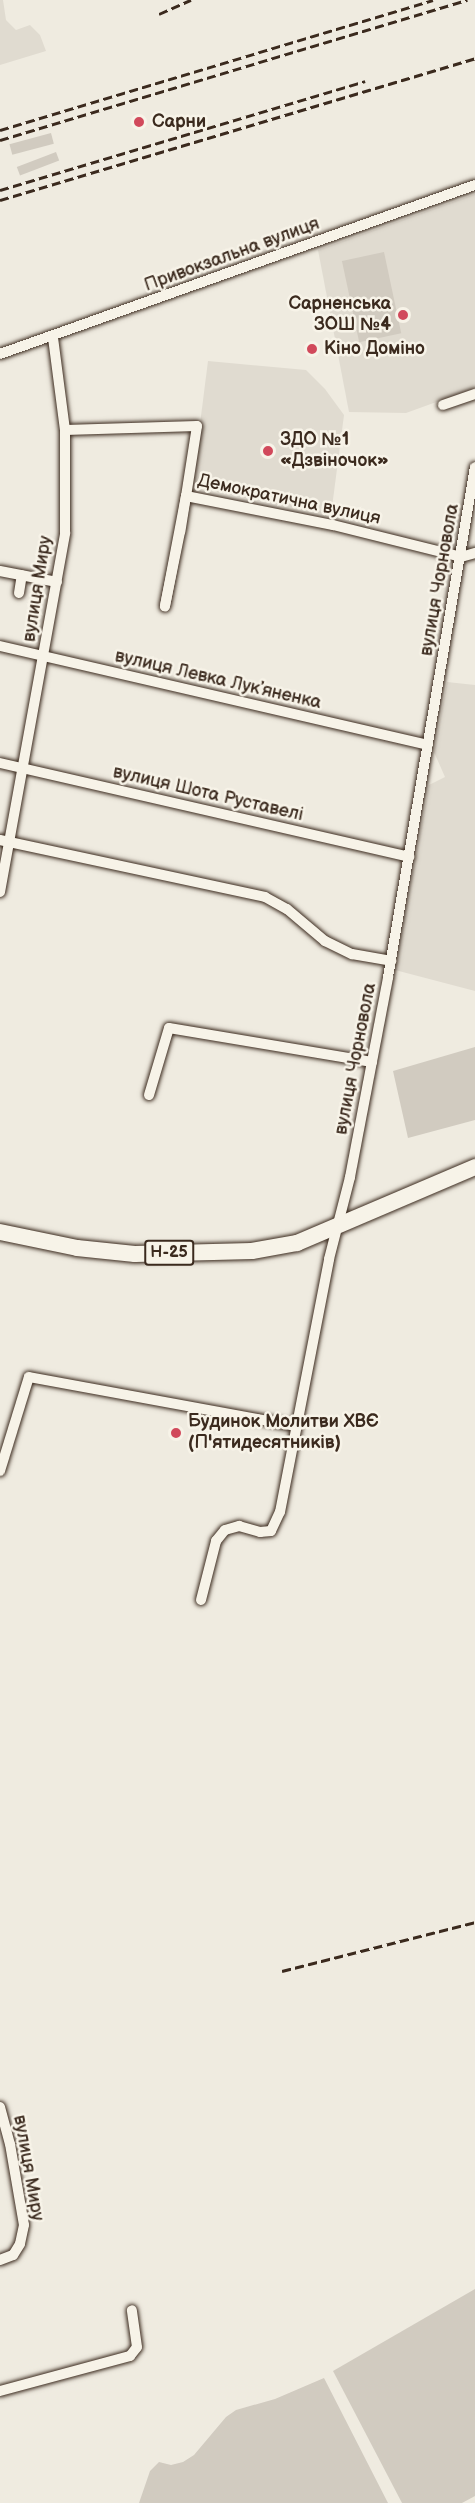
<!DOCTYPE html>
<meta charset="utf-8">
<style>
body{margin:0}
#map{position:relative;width:475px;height:2503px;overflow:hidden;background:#efebe0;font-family:"Balsamiq Sans",sans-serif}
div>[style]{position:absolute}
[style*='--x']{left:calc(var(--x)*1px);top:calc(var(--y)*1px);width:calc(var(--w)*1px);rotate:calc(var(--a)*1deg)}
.built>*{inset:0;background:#e0dbd0}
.green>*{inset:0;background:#d1cbc0;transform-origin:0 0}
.roads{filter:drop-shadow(0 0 2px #3b2a1e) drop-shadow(0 0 2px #3b2a1e)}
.street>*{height:10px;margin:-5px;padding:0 5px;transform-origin:5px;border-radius:5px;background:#f7f3e8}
.primary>*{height:16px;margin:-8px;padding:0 8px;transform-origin:8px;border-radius:8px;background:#f7f3e8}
.rail>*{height:3px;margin-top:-1.5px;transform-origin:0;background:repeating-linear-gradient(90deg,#3b2a1e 0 9px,transparent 0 13.5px)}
.dots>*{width:16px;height:16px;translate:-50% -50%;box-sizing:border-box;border:3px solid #f7f3e8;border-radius:50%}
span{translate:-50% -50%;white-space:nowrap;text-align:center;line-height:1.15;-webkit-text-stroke:5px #f7f3e8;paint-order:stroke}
.shield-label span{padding:2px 4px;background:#f7f3e8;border:2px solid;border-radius:4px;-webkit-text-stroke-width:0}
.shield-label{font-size:16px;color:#3b2a1e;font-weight:700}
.poi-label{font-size:18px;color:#3b2a1e;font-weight:700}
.left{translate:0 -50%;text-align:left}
.right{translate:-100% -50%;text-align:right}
.street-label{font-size:18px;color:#3b2a1e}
</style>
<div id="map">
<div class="built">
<i style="clip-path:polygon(0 0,3px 0,6px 20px,16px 30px,30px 25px,40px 35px,46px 51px,0 65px)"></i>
<i style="clip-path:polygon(475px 194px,475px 388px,406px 413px,349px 412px,318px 250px)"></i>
<i style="clip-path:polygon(208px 361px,306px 370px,325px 389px,344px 415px,331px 515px,192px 487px)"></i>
<i style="clip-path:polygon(447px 682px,475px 685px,475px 991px,395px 970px,429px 785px,445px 777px,434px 752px)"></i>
</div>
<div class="green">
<i style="left:51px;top:133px;width:11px;height:43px;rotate:75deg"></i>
<i style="left:56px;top:152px;width:9px;height:42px;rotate:69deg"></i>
<i style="left:384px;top:252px;width:83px;height:43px;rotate:78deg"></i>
<i style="clip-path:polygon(475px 1047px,475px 1120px,408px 1138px,393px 1071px)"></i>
<i style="clip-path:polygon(475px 2289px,475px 2496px,462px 2503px,402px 2503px,333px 2371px)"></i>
<i style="clip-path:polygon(324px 2378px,388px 2503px,139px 2503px,150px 2471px,159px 2462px,171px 2465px,183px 2462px,194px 2455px,226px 2417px,236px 2410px,275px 2399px)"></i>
</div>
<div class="roads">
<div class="street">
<i style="--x:0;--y:354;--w:504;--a:-19.59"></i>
<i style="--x:443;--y:405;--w:34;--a:-19"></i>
<i style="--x:65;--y:430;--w:132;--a:-1.7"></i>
<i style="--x:197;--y:426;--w:71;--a:98.9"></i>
<i style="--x:186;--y:496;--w:150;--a:11.2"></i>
<i style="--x:333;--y:525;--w:132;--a:14"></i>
<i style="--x:461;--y:557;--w:15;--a:-16"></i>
<i style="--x:186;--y:496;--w:36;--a:99"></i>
<i style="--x:180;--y:532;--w:76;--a:101.5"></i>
<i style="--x:165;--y:606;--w:112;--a:-79.2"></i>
<i style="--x:0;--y:571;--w:58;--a:10.9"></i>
<i style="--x:19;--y:593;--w:18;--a:-81"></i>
<i style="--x:0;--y:646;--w:439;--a:13"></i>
<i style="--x:0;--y:763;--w:420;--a:12.9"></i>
<i style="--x:0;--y:840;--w:271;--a:12.1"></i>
<i style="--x:265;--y:897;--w:25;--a:29"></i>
<i style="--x:287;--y:909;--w:50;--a:40.1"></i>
<i style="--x:325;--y:941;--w:30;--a:26"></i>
<i style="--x:352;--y:954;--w:40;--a:10"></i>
<i style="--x:0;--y:892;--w:365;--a:-79.7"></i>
<i style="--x:65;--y:533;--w:103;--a:-90"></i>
<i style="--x:65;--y:430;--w:94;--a:-97.4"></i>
<i style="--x:149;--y:1095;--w:70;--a:-73.4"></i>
<i style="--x:169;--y:1028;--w:206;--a:9.5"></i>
<i style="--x:0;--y:1471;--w:98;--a:-72.9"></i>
<i style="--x:29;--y:1377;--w:271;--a:10.4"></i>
<i style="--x:201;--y:1600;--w:61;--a:-75.7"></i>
<i style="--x:216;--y:1541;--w:14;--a:-51"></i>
<i style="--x:225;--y:1530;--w:15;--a:-16"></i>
<i style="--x:239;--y:1526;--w:22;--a:16"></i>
<i style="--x:260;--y:1532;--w:11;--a:-5"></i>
<i style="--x:271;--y:1531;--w:21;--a:-65"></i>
<i style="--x:280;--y:1512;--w:258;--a:-79"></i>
<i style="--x:329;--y:1259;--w:85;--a:-75.6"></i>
<i style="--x:350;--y:1177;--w:204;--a:-79.2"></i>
<i style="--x:388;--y:977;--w:517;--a:-80.32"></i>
<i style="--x:0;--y:2107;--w:38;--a:75"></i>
<i style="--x:10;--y:2144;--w:82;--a:80.2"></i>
<i style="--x:24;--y:2225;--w:19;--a:102"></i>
<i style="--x:20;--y:2244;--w:13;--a:122"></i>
<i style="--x:13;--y:2255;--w:14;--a:159"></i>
<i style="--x:0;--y:2391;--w:135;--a:-15.1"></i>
<i style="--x:130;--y:2356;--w:11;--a:-52"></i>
<i style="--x:137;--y:2347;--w:37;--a:-98"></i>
</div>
<div class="primary">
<i style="--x:0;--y:1232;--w:79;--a:11.7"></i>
<i style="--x:77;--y:1248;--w:58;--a:5.9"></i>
<i style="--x:135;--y:1254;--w:117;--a:-1.5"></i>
<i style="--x:252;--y:1251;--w:46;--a:-10.1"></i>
<i style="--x:297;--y:1243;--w:194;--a:-23.1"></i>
</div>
</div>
<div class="rail">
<i style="--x:159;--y:14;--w:35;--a:-24"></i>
<i style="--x:0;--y:130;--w:452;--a:-16.7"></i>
<i style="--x:0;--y:140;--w:488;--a:-16.7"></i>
<i style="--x:0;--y:190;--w:381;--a:-16.6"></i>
<i style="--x:0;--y:200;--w:496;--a:-16.6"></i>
<i style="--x:282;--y:1971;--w:199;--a:-14.2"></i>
</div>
<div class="dots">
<i style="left:139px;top:122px;background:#d1495b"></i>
<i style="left:403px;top:315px;background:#d1495b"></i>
<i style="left:312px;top:349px;background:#d1495b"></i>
<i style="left:268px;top:451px;background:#d1495b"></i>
<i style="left:176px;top:1433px;background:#d1495b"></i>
</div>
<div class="shield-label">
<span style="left:169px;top:1253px">Н-25</span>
</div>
<div class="poi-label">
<span class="left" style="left:152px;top:122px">Сарни</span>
<span class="right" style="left:391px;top:315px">Сарненська<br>ЗОШ №4</span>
<span class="left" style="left:324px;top:349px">Кіно Доміно</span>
<span class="left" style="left:280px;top:451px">ЗДО №1<br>«Дзвіночок»</span>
<span class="left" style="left:188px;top:1433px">Будинок Молитви ХВЄ<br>(П'ятидесятників)</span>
</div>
<div class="street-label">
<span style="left:232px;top:255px;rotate:-20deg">Привокзальна вулиця</span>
<span style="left:289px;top:500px;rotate:12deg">Демократична вулиця</span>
<span style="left:440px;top:580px;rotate:-80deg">вулиця Чорновола</span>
<span style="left:38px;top:589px;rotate:-81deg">вулиця Миру</span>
<span style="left:218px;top:680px;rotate:13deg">вулиця Левка Лукʼяненка</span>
<span style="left:208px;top:794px;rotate:13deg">вулиця Шота Руставелі</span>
<span style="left:356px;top:1059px;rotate:-79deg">вулиця Чорновола</span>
<span style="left:28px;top:2168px;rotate:80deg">вулиця Миру</span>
</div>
</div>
